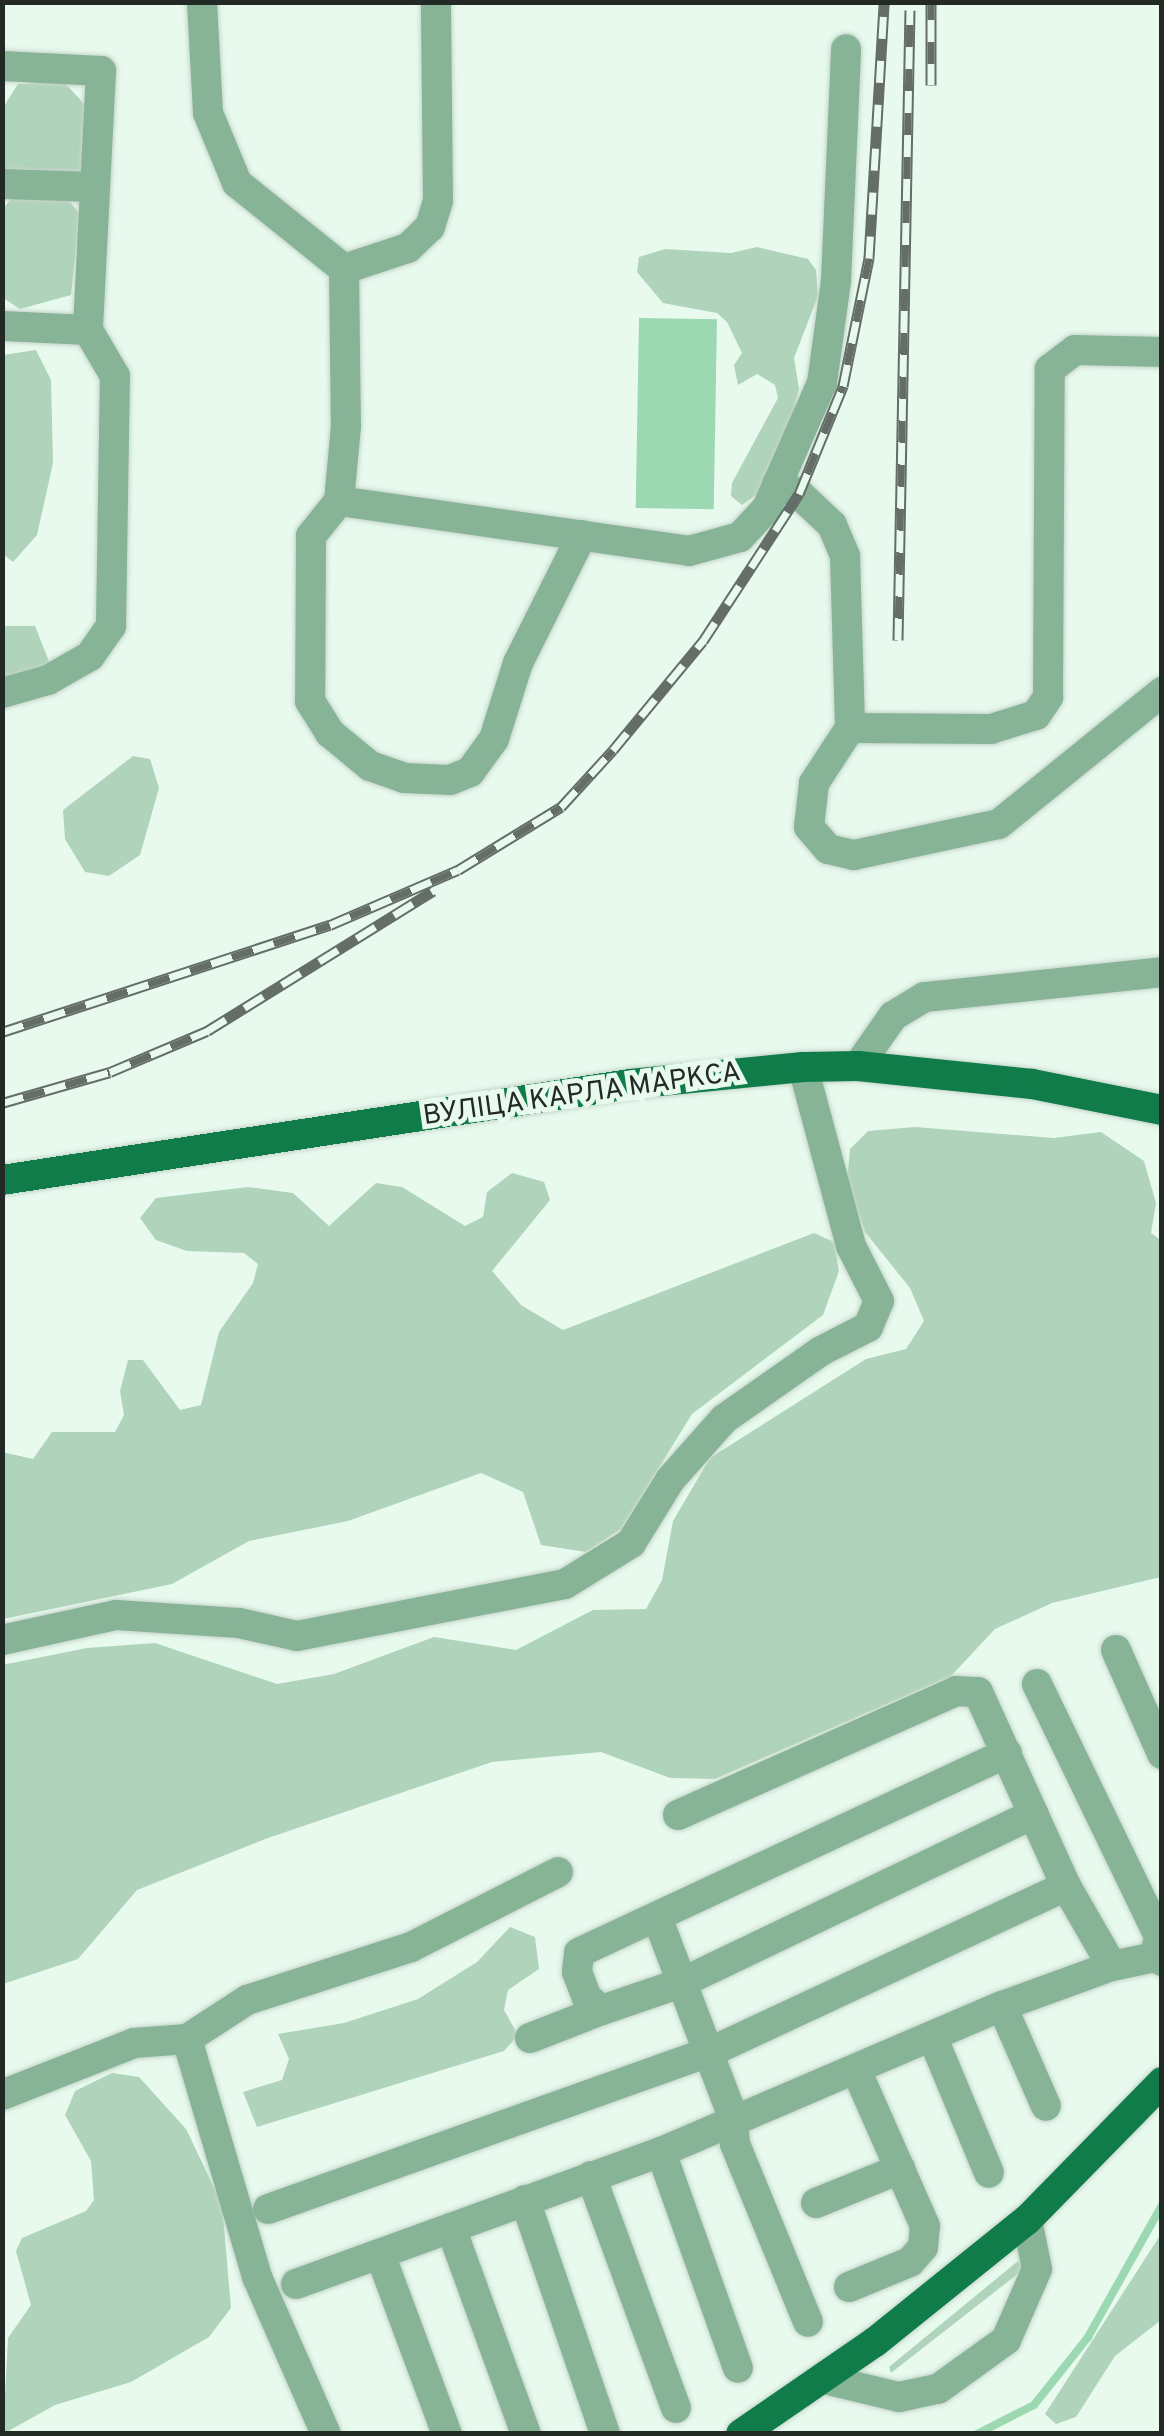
<!DOCTYPE html>
<meta charset="utf-8">
<style>
body{margin:0}
#map{position:relative;width:1164px;height:2436px;overflow:hidden;background:#e8faee;font-family:Overpass,sans-serif}
div>[style]{position:absolute}
[style*='--x']{left:calc(var(--x)*1px);top:calc(var(--y)*1px);width:calc(var(--w)*1px);rotate:calc(var(--a)*1deg)}
.green>*{inset:0;background:#afd3bb}
.water>*{inset:0;background:#9cd8b1;transform-origin:0 0}
.stream>*{height:8px;margin:-4px;padding:0 4px;transform-origin:4px;border-radius:4px;background:#9cd8b1}
.roads{filter:drop-shadow(0 0 2px #c5d4ca) drop-shadow(0 0 2px #c5d4ca)}
.minor>*{height:30px;margin:-15px;padding:0 15px;transform-origin:15px;border-radius:15px;background:#87b497}
.major>*{height:30px;margin:-15px;padding:0 15px;transform-origin:15px;border-radius:15px;background:#0f7c4a}
.rail>*{height:11px;margin-top:-5.5px;transform-origin:0;background:repeating-linear-gradient(90deg,#e8faee 0 22px,#646d67 0 44px);box-sizing:border-box;border-block:2px solid #646d67}
span{translate:-50% -50%;white-space:nowrap;text-align:center;line-height:1.15;-webkit-text-stroke:10px #e8faee;paint-order:stroke}
.street-label{font-size:28px;color:#232925}
.frame{position:absolute;inset:0;border:5px solid #232925;pointer-events:none}
</style>
<div id="map">
<div class="green">
<i style="clip-path:polygon(64px 82px,87px 107px,82px 172px,4px 172px,2px 109px,18px 84px)"></i>
<i style="clip-path:polygon(15px 194px,66px 197px,80px 214px,71px 295px,20px 309px,3px 298px,2px 210px)"></i>
<i style="clip-path:polygon(757px 247px,808px 259px,816px 270px,818px 296px,794px 358px,799px 389px,786px 440px,764px 489px,742px 505px,731px 496px,732px 483px,778px 398px,775px 385px,757px 374px,738px 385px,734px 365px,742px 353px,727px 322px,717px 313px,663px 303px,637px 272px,639px 257px,665px 249px,731px 253px)"></i>
<i style="clip-path:polygon(36px 350px,51px 380px,53px 463px,37px 535px,13px 562px,3px 554px,3px 355px)"></i>
<i style="clip-path:polygon(2px 626px,35px 626px,50px 664px,3px 685px)"></i>
<i style="clip-path:polygon(133px 756px,150px 759px,159px 788px,140px 855px,109px 876px,85px 872px,65px 839px,63px 810px)"></i>
<i style="clip-path:polygon(915px 1127px,1054px 1138px,1101px 1132px,1144px 1161px,1156px 1203px,1151px 1233px,1162px 1241px,1161px 1577px,1052px 1603px,995px 1629px,951px 1676px,715px 1779px,670px 1778px,601px 1752px,492px 1762px,268px 1838px,137px 1890px,78px 1959px,3px 1984px,2px 1665px,87px 1648px,155px 1643px,277px 1684px,334px 1674px,434px 1637px,516px 1650px,593px 1610px,646px 1609px,662px 1580px,673px 1521px,710px 1458px,866px 1359px,906px 1349px,924px 1321px,910px 1288px,865px 1232px,847px 1181px,850px 1149px,868px 1131px)"></i>
<i style="clip-path:polygon(512px 1173px,544px 1182px,550px 1200px,492px 1271px,521px 1305px,563px 1330px,814px 1233px,834px 1242px,839px 1271px,823px 1315px,692px 1414px,621px 1529px,586px 1552px,541px 1545px,523px 1492px,481px 1473px,348px 1521px,249px 1541px,172px 1584px,3px 1619px,2px 1452px,33px 1459px,52px 1432px,115px 1432px,124px 1415px,120px 1391px,128px 1360px,143px 1360px,180px 1410px,201px 1405px,219px 1332px,253px 1283px,258px 1264px,244px 1253px,187px 1251px,156px 1240px,140px 1218px,156px 1198px,248px 1187px,293px 1193px,329px 1226px,376px 1183px,402px 1187px,465px 1226px,483px 1217px,487px 1192px)"></i>
<i style="clip-path:polygon(510px 1927px,535px 1937px,539px 1969px,508px 1990px,504px 2010px,518px 2035px,504px 2051px,257px 2127px,243px 2092px,282px 2080px,289px 2059px,278px 2034px,344px 2023px,418px 1999px,477px 1962px)"></i>
<i style="clip-path:polygon(112px 2073px,139px 2077px,186px 2129px,222px 2204px,231px 2308px,209px 2337px,131px 2382px,55px 2405px,3px 2434px,8px 2338px,31px 2305px,16px 2251px,22px 2238px,86px 2211px,94px 2200px,91px 2161px,65px 2115px,75px 2091px)"></i>
<i style="clip-path:polygon(1161px 2234px,1161px 2320px,1115px 2356px,1076px 2417px,1056px 2424px,1045px 2414px)"></i>
<i style="clip-path:polygon(1018px 2261px,1024px 2269px,891px 2373px,889px 2367px)"></i>
</div>
<div class="water">
<i style="left:639px;top:318px;width:78px;height:190px;rotate:1deg"></i>
</div>
<div class="stream">
<i style="--x:977;--y:2434;--w:64;--a:-27"></i>
<i style="--x:1034;--y:2405;--w:87;--a:-51.5"></i>
<i style="--x:1088;--y:2337;--w:151;--a:-60.7"></i>
</div>
<div class="roads">
<div class="minor">
<i style="--x:202;--y:2;--w:111;--a:86.9"></i>
<i style="--x:208;--y:113;--w:76;--a:67.5"></i>
<i style="--x:237;--y:183;--w:137;--a:38.8"></i>
<i style="--x:344;--y:269;--w:157;--a:89.3"></i>
<i style="--x:346;--y:426;--w:75;--a:95.3"></i>
<i style="--x:339;--y:501;--w:354;--a:8.1"></i>
<i style="--x:689;--y:551;--w:53;--a:-15.4"></i>
<i style="--x:740;--y:537;--w:40;--a:-47"></i>
<i style="--x:767;--y:508;--w:137;--a:-66.3"></i>
<i style="--x:822;--y:383;--w:103;--a:-82.2"></i>
<i style="--x:836;--y:281;--w:232;--a:-87.5"></i>
<i style="--x:2;--y:66;--w:99;--a:2.9"></i>
<i style="--x:101;--y:71;--w:259;--a:92.9"></i>
<i style="--x:88;--y:330;--w:86;--a:-177.3"></i>
<i style="--x:2;--y:184;--w:93;--a:1.8"></i>
<i style="--x:344;--y:269;--w:67;--a:-18.2"></i>
<i style="--x:408;--y:248;--w:30;--a:-44"></i>
<i style="--x:430;--y:227;--w:27;--a:-73"></i>
<i style="--x:438;--y:201;--w:199;--a:-90.6"></i>
<i style="--x:777;--y:484;--w:24;--a:24"></i>
<i style="--x:799;--y:494;--w:45;--a:43.2"></i>
<i style="--x:832;--y:525;--w:34;--a:67"></i>
<i style="--x:845;--y:556;--w:172;--a:88.3"></i>
<i style="--x:850;--y:728;--w:66;--a:123.2"></i>
<i style="--x:814;--y:783;--w:44;--a:96.5"></i>
<i style="--x:809;--y:827;--w:29;--a:49"></i>
<i style="--x:828;--y:849;--w:27;--a:13"></i>
<i style="--x:854;--y:855;--w:148;--a:-12.1"></i>
<i style="--x:999;--y:824;--w:210;--a:-39"></i>
<i style="--x:339;--y:501;--w:45;--a:128.7"></i>
<i style="--x:311;--y:536;--w:165;--a:90.3"></i>
<i style="--x:310;--y:701;--w:38;--a:58"></i>
<i style="--x:330;--y:733;--w:52;--a:39.5"></i>
<i style="--x:370;--y:766;--w:36;--a:19"></i>
<i style="--x:404;--y:778;--w:46;--a:2.5"></i>
<i style="--x:450;--y:780;--w:22;--a:-22"></i>
<i style="--x:470;--y:772;--w:41;--a:-54"></i>
<i style="--x:494;--y:739;--w:80;--a:-72.5"></i>
<i style="--x:518;--y:663;--w:143;--a:-63.4"></i>
<i style="--x:2;--y:693;--w:48;--a:-15.8"></i>
<i style="--x:48;--y:680;--w:48;--a:-29.7"></i>
<i style="--x:90;--y:656;--w:37;--a:-55"></i>
<i style="--x:111;--y:626;--w:250;--a:-89.1"></i>
<i style="--x:115;--y:376;--w:53;--a:-120.4"></i>
<i style="--x:850;--y:728;--w:141;--a:0.4"></i>
<i style="--x:991;--y:729;--w:47;--a:-17.3"></i>
<i style="--x:1036;--y:715;--w:22;--a:-56"></i>
<i style="--x:1048;--y:697;--w:328;--a:-89.7"></i>
<i style="--x:1050;--y:369;--w:31;--a:-37"></i>
<i style="--x:1075;--y:350;--w:87;--a:1.3"></i>
<i style="--x:858;--y:1066;--w:61;--a:-55"></i>
<i style="--x:893;--y:1016;--w:37;--a:-31"></i>
<i style="--x:925;--y:997;--w:238;--a:-6"></i>
<i style="--x:2;--y:1640;--w:117;--a:-12.4"></i>
<i style="--x:116;--y:1615;--w:123;--a:3.7"></i>
<i style="--x:239;--y:1623;--w:59;--a:12.6"></i>
<i style="--x:297;--y:1636;--w:273;--a:-11"></i>
<i style="--x:565;--y:1584;--w:78;--a:-31.8"></i>
<i style="--x:631;--y:1543;--w:74;--a:-58.2"></i>
<i style="--x:670;--y:1480;--w:81;--a:-48.5"></i>
<i style="--x:724;--y:1419;--w:118;--a:-35"></i>
<i style="--x:821;--y:1351;--w:53;--a:-27.1"></i>
<i style="--x:868;--y:1327;--w:28;--a:-67"></i>
<i style="--x:879;--y:1301;--w:62;--a:-117"></i>
<i style="--x:851;--y:1246;--w:185;--a:-105"></i>
<i style="--x:1116;--y:1650;--w:114;--a:66.1"></i>
<i style="--x:1037;--y:1684;--w:280;--a:64.2"></i>
<i style="--x:1159;--y:1936;--w:21;--a:101"></i>
<i style="--x:1007;--y:1753;--w:472;--a:155"></i>
<i style="--x:579;--y:1953;--w:19;--a:96"></i>
<i style="--x:577;--y:1972;--w:28;--a:69"></i>
<i style="--x:587;--y:1998;--w:19;--a:39"></i>
<i style="--x:602;--y:2010;--w:83;--a:-18.9"></i>
<i style="--x:681;--y:1983;--w:391;--a:-25.6"></i>
<i style="--x:678;--y:1815;--w:304;--a:-24"></i>
<i style="--x:956;--y:1691;--w:22;--a:3"></i>
<i style="--x:978;--y:1692;--w:213;--a:65.6"></i>
<i style="--x:1066;--y:1886;--w:92;--a:60.1"></i>
<i style="--x:657;--y:1917;--w:214;--a:69.2"></i>
<i style="--x:733;--y:2117;--w:27;--a:86"></i>
<i style="--x:735;--y:2144;--w:192;--a:67.7"></i>
<i style="--x:1002;--y:2006;--w:109;--a:66.3"></i>
<i style="--x:932;--y:2036;--w:148;--a:67.4"></i>
<i style="--x:530;--y:2038;--w:77;--a:-21.3"></i>
<i style="--x:187;--y:2039;--w:248;--a:73.6"></i>
<i style="--x:257;--y:2277;--w:171;--a:66.3"></i>
<i style="--x:2;--y:2095;--w:142;--a:-21.5"></i>
<i style="--x:134;--y:2043;--w:53;--a:-4.3"></i>
<i style="--x:187;--y:2039;--w:72;--a:-33"></i>
<i style="--x:247;--y:2000;--w:172;--a:-17.9"></i>
<i style="--x:411;--y:1947;--w:165;--a:-27"></i>
<i style="--x:661;--y:2152;--w:229;--a:70.4"></i>
<i style="--x:591;--y:2176;--w:247;--a:69.9"></i>
<i style="--x:525;--y:2200;--w:247;--a:71.1"></i>
<i style="--x:816;--y:2203;--w:91;--a:-22"></i>
<i style="--x:268;--y:2209;--w:469;--a:-19.6"></i>
<i style="--x:710;--y:2052;--w:393;--a:-25"></i>
<i style="--x:451;--y:2228;--w:219;--a:70"></i>
<i style="--x:380;--y:2254;--w:192;--a:69.6"></i>
<i style="--x:296;--y:2284;--w:388;--a:-19.9"></i>
<i style="--x:661;--y:2152;--w:371;--a:-23.2"></i>
<i style="--x:1002;--y:2006;--w:117;--a:-20"></i>
<i style="--x:1112;--y:1966;--w:44;--a:-11.8"></i>
<i style="--x:1155;--y:1957;--w:8;--a:30"></i>
<i style="--x:849;--y:2287;--w:66;--a:-22.3"></i>
<i style="--x:910;--y:2262;--w:20;--a:-49"></i>
<i style="--x:923;--y:2247;--w:21;--a:-85"></i>
<i style="--x:925;--y:2226;--w:168;--a:-113.8"></i>
<i style="--x:824;--y:2379;--w:77;--a:13.5"></i>
<i style="--x:899;--y:2397;--w:40;--a:-12"></i>
<i style="--x:938;--y:2389;--w:84;--a:-35.8"></i>
<i style="--x:1006;--y:2340;--w:77;--a:-66.4"></i>
<i style="--x:1037;--y:2269;--w:50;--a:-101.5"></i>
</div>
<div class="major">
<i style="--x:2;--y:1180;--w:635;--a:-8.69"></i>
<i style="--x:630;--y:1084;--w:174;--a:-5.6"></i>
<i style="--x:803;--y:1067;--w:55;--a:-1"></i>
<i style="--x:858;--y:1066;--w:175;--a:5.9"></i>
<i style="--x:1032;--y:1084;--w:133;--a:11.3"></i>
<i style="--x:741;--y:2434;--w:163;--a:-34.5"></i>
<i style="--x:875;--y:2342;--w:195;--a:-38.8"></i>
<i style="--x:1027;--y:2220;--w:193;--a:-45.6"></i>
</div>
</div>
<div class="rail">
<i style="--x:931;--y:85;--w:83;--a:-90"></i>
<i style="--x:898;--y:640;--w:630;--a:-88.91"></i>
<i style="--x:2;--y:1032;--w:345;--a:-18.1"></i>
<i style="--x:330;--y:925;--w:139;--a:-23.3"></i>
<i style="--x:458;--y:870;--w:121;--a:-31.5"></i>
<i style="--x:561;--y:807;--w:77;--a:-47.6"></i>
<i style="--x:613;--y:750;--w:141;--a:-50.5"></i>
<i style="--x:703;--y:641;--w:176;--a:-56.9"></i>
<i style="--x:799;--y:494;--w:117;--a:-67.8"></i>
<i style="--x:843;--y:386;--w:131;--a:-78.5"></i>
<i style="--x:869;--y:258;--w:256;--a:-86.6"></i>
<i style="--x:2;--y:1103;--w:112;--a:-16"></i>
<i style="--x:110;--y:1072;--w:105;--a:-22.9"></i>
<i style="--x:207;--y:1031;--w:266;--a:-31.8"></i>
</div>
<div class="street-label">
<span style="left:582px;top:1095px;rotate:-8deg">ВУЛІЦА КАРЛА МАРКСА</span>
</div>
<div class="frame"></div>
</div>
